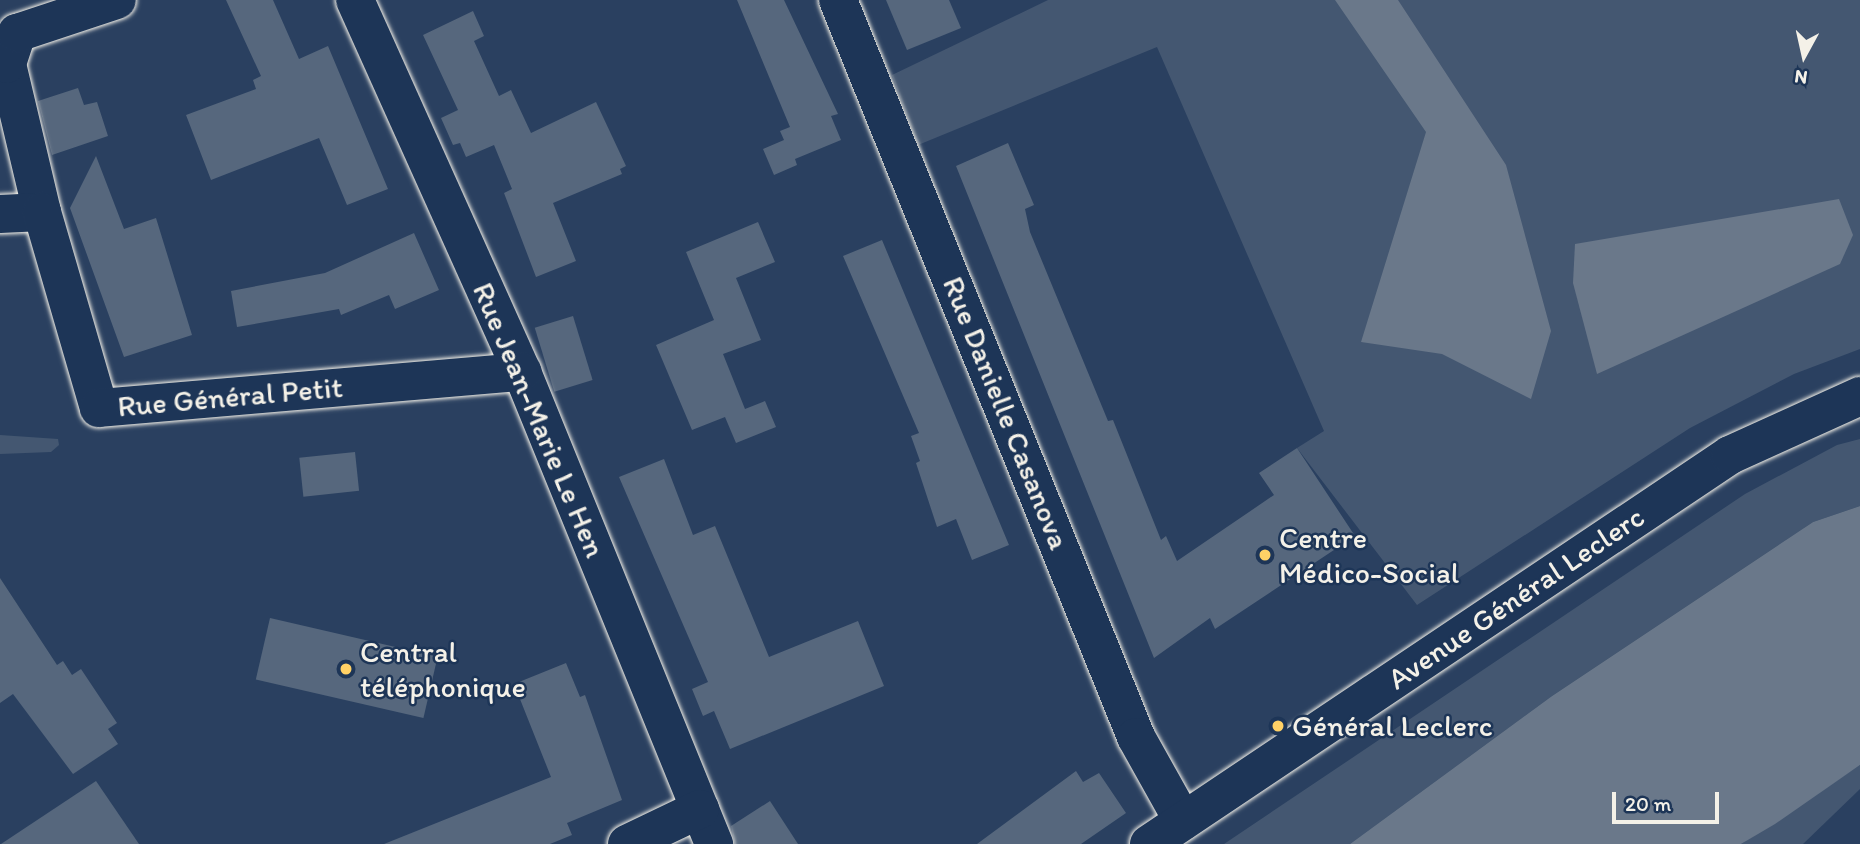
<!DOCTYPE html>
<meta charset="utf-8">
<style>
body{margin:0}
#map{position:relative;width:1860px;height:844px;overflow:hidden;background:#2a4060;font-family:Itim,sans-serif}
div>[style]{position:absolute}
[style*='--x']{left:calc(var(--x)*1px);top:calc(var(--y)*1px);width:calc(var(--w)*1px);rotate:calc(var(--a)*1deg)}
.green>*{inset:0;background:#445771}
.water>*{inset:0;background:#6a788a}
.building>*{inset:0;background:#56677d;transform-origin:0 0}
.roads{filter:drop-shadow(0 0 2px #f4f1e8) drop-shadow(0 0 2px #f4f1e8)}
.minor>*{height:38px;margin:-19px;padding:0 19px;transform-origin:19px;border-radius:19px;background:#1d3557}
.major>*{height:38px;margin:-19px;padding:0 19px;transform-origin:19px;border-radius:19px;background:#1d3557}
.dots>*{width:19px;height:19px;translate:-50% -50%;box-sizing:border-box;border:4px solid #1d3557;border-radius:50%}
span{translate:-50% -50%;white-space:nowrap;text-align:center;line-height:1.15;-webkit-text-stroke:5px #1d3557;paint-order:stroke}
.street-label{font-size:30px;color:#f4f1e8}
.poi-label{font-size:30px;color:#f4f1e8}
.left{translate:0 -50%;text-align:left}
.north{position:absolute;left:1769px;top:21px;width:70px;height:70px;-webkit-text-stroke:5px #1d3557;paint-order:stroke;rotate:188deg;font-size:19px;font-weight:700;line-height:28px;text-align:center;color:#f4f1e8}
.north::after{content:'';display:block;margin:auto;width:24px;height:32px;background:#f4f1e8;clip-path:polygon(50% 0,100% 100%,50% 72%,0 100%)}
.scale{position:absolute;left:1612px;top:792px;width:107px;height:32px;box-sizing:border-box;border:4px solid #f4f1e8;border-top:0;padding-left:9px;font-size:21px;line-height:24px;white-space:nowrap;color:#f4f1e8;-webkit-text-stroke:5px #1d3557;paint-order:stroke}
</style>
<div id="map">
<div class="green">
<i style="clip-path:polygon(1048px 0,1860px 0,1860px 349px,1794px 374px,1690px 428px,1417px 605px,1297px 448px,1324px 431px,1157px 47px,918px 145px,892px 75px)"></i>
<i style="clip-path:polygon(0 435px,58px 439px,59px 445px,51px 452px,0 454px)"></i>
<i style="clip-path:polygon(1860px 439px,1860px 506px,1813px 522px,1552px 696px,1350px 844px,1224px 844px,1745px 494px,1837px 445px)"></i>
<i style="clip-path:polygon(1860px 765px,1860px 789px,1803px 844px,1741px 844px)"></i>
</div>
<div class="water">
<i style="clip-path:polygon(1335px 0,1398px 0,1506px 165px,1551px 331px,1531px 399px,1442px 354px,1361px 342px,1426px 132px)"></i>
<i style="clip-path:polygon(1839px 199px,1853px 235px,1840px 264px,1597px 374px,1573px 283px,1575px 244px)"></i>
<i style="clip-path:polygon(1860px 506px,1860px 765px,1775px 824px,1741px 844px,1350px 844px,1552px 696px,1813px 522px)"></i>
</div>
<div class="building">
<i style="clip-path:polygon(226px 0,273px 0,299px 59px,328px 46px,388px 189px,347px 205px,319px 138px,211px 180px,186px 115px,256px 89px,253px 80px,261px 76px)"></i>
<i style="clip-path:polygon(737px 0,784px 0,838px 114px,831px 116px,841px 140px,795px 159px,797px 165px,774px 175px,763px 149px,784px 140px,780px 131px,790px 127px)"></i>
<i style="clip-path:polygon(886px 0,949px 0,961px 28px,907px 50px)"></i>
<i style="clip-path:polygon(473px 11px,484px 36px,474px 41px,499px 96px,511px 90px,531px 133px,596px 102px,626px 166px,620px 169px,622px 174px,553px 203px,576px 261px,536px 277px,504px 193px,512px 189px,494px 145px,466px 157px,460px 143px,453px 145px,441px 118px,458px 110px,423px 35px)"></i>
<i style="clip-path:polygon(78px 88px,84px 105px,97px 102px,108px 136px,52px 155px,38px 101px)"></i>
<i style="clip-path:polygon(1008px 143px,1034px 205px,1025px 209px,1030px 232px,1108px 421px,1113px 420px,1161px 540px,1166px 536px,1177px 561px,1274px 495px,1259px 473px,1297px 448px,1355px 536px,1215px 629px,1210px 618px,1154px 658px,956px 166px)"></i>
<i style="clip-path:polygon(96px 156px,124px 229px,156px 218px,192px 335px,124px 357px,70px 208px)"></i>
<i style="clip-path:polygon(758px 222px,775px 262px,736px 278px,761px 340px,723px 354px,745px 409px,765px 401px,776px 427px,736px 443px,725px 417px,692px 430px,656px 345px,714px 320px,686px 252px)"></i>
<i style="clip-path:polygon(414px 233px,439px 290px,395px 309px,389px 295px,341px 315px,339px 309px,237px 327px,231px 291px,325px 273px)"></i>
<i style="clip-path:polygon(882px 240px,1009px 545px,972px 560px,956px 519px,937px 527px,916px 463px,920px 461px,911px 436px,919px 433px,843px 256px)"></i>
<i style="left:573px;top:316px;width:67px;height:40px;rotate:73deg"></i>
<i style="left:355px;top:452px;width:39px;height:56px;rotate:84deg"></i>
<i style="clip-path:polygon(664px 459px,693px 535px,715px 526px,769px 657px,858px 621px,884px 686px,730px 749px,714px 711px,703px 716px,692px 689px,708px 682px,619px 477px)"></i>
<i style="clip-path:polygon(0 578px,57px 665px,63px 661px,72px 675px,81px 669px,117px 723px,108px 729px,118px 744px,73px 774px,13px 694px,0 703px)"></i>
<i style="left:270px;top:618px;width:172px;height:63px;rotate:13deg"></i>
<i style="clip-path:polygon(566px 663px,580px 697px,585px 695px,622px 800px,567px 823px,572px 835px,550px 844px,384px 844px,551px 777px,514px 684px)"></i>
<i style="clip-path:polygon(1076px 771px,1083px 782px,1099px 773px,1126px 813px,1081px 844px,977px 844px)"></i>
<i style="clip-path:polygon(96px 781px,139px 844px,1px 844px)"></i>
<i style="clip-path:polygon(770px 801px,798px 844px,735px 844px,731px 826px)"></i>
</div>
<div class="roads">
<div class="minor">
<i style="--x:355;--y:0;--w:408;--a:65.8"></i>
<i style="--x:522;--y:372;--w:510;--a:67.86"></i>
<i style="--x:838;--y:0;--w:795;--a:67.98"></i>
<i style="--x:1136;--y:737;--w:96;--a:60.8"></i>
<i style="--x:42;--y:212;--w:152;--a:-103.3"></i>
<i style="--x:7;--y:64;--w:33;--a:-72"></i>
<i style="--x:17;--y:33;--w:105;--a:-18.3"></i>
<i style="--x:0;--y:214;--w:42;--a:-2.7"></i>
<i style="--x:42;--y:212;--w:204;--a:73.8"></i>
<i style="--x:99;--y:408;--w:425;--a:-4.9"></i>
<i style="--x:627;--y:844;--w:81;--a:-25.6"></i>
</div>
<div class="major">
<i style="--x:1149;--y:844;--w:699;--a:-33.8"></i>
<i style="--x:1730;--y:455;--w:143;--a:-24.4"></i>
</div>
</div>
<div class="dots">
<i style="left:1265px;top:555px;background:#ffd166"></i>
<i style="left:346px;top:669px;background:#ffd166"></i>
<i style="left:1278px;top:726px;background:#ffd166"></i>
</div>
<div class="street-label">
<span style="left:230px;top:397px;rotate:-5deg">Rue Général Petit</span>
<span style="left:1006px;top:413px;rotate:68deg">Rue Danielle Casanova</span>
<span style="left:539px;top:420px;rotate:67deg">Rue Jean-Marie Le Hen</span>
<span style="left:1516px;top:598px;rotate:-34deg">Avenue Général Leclerc</span>
</div>
<div class="poi-label">
<span class="left" style="left:1279px;top:555px">Centre<br>Médico-Social</span>
<span class="left" style="left:360px;top:669px">Central<br>téléphonique</span>
<span class="left" style="left:1292px;top:726px">Général Leclerc</span>
</div>
<div class="north">N</div>
<div class="scale">20 m</div>
</div>
